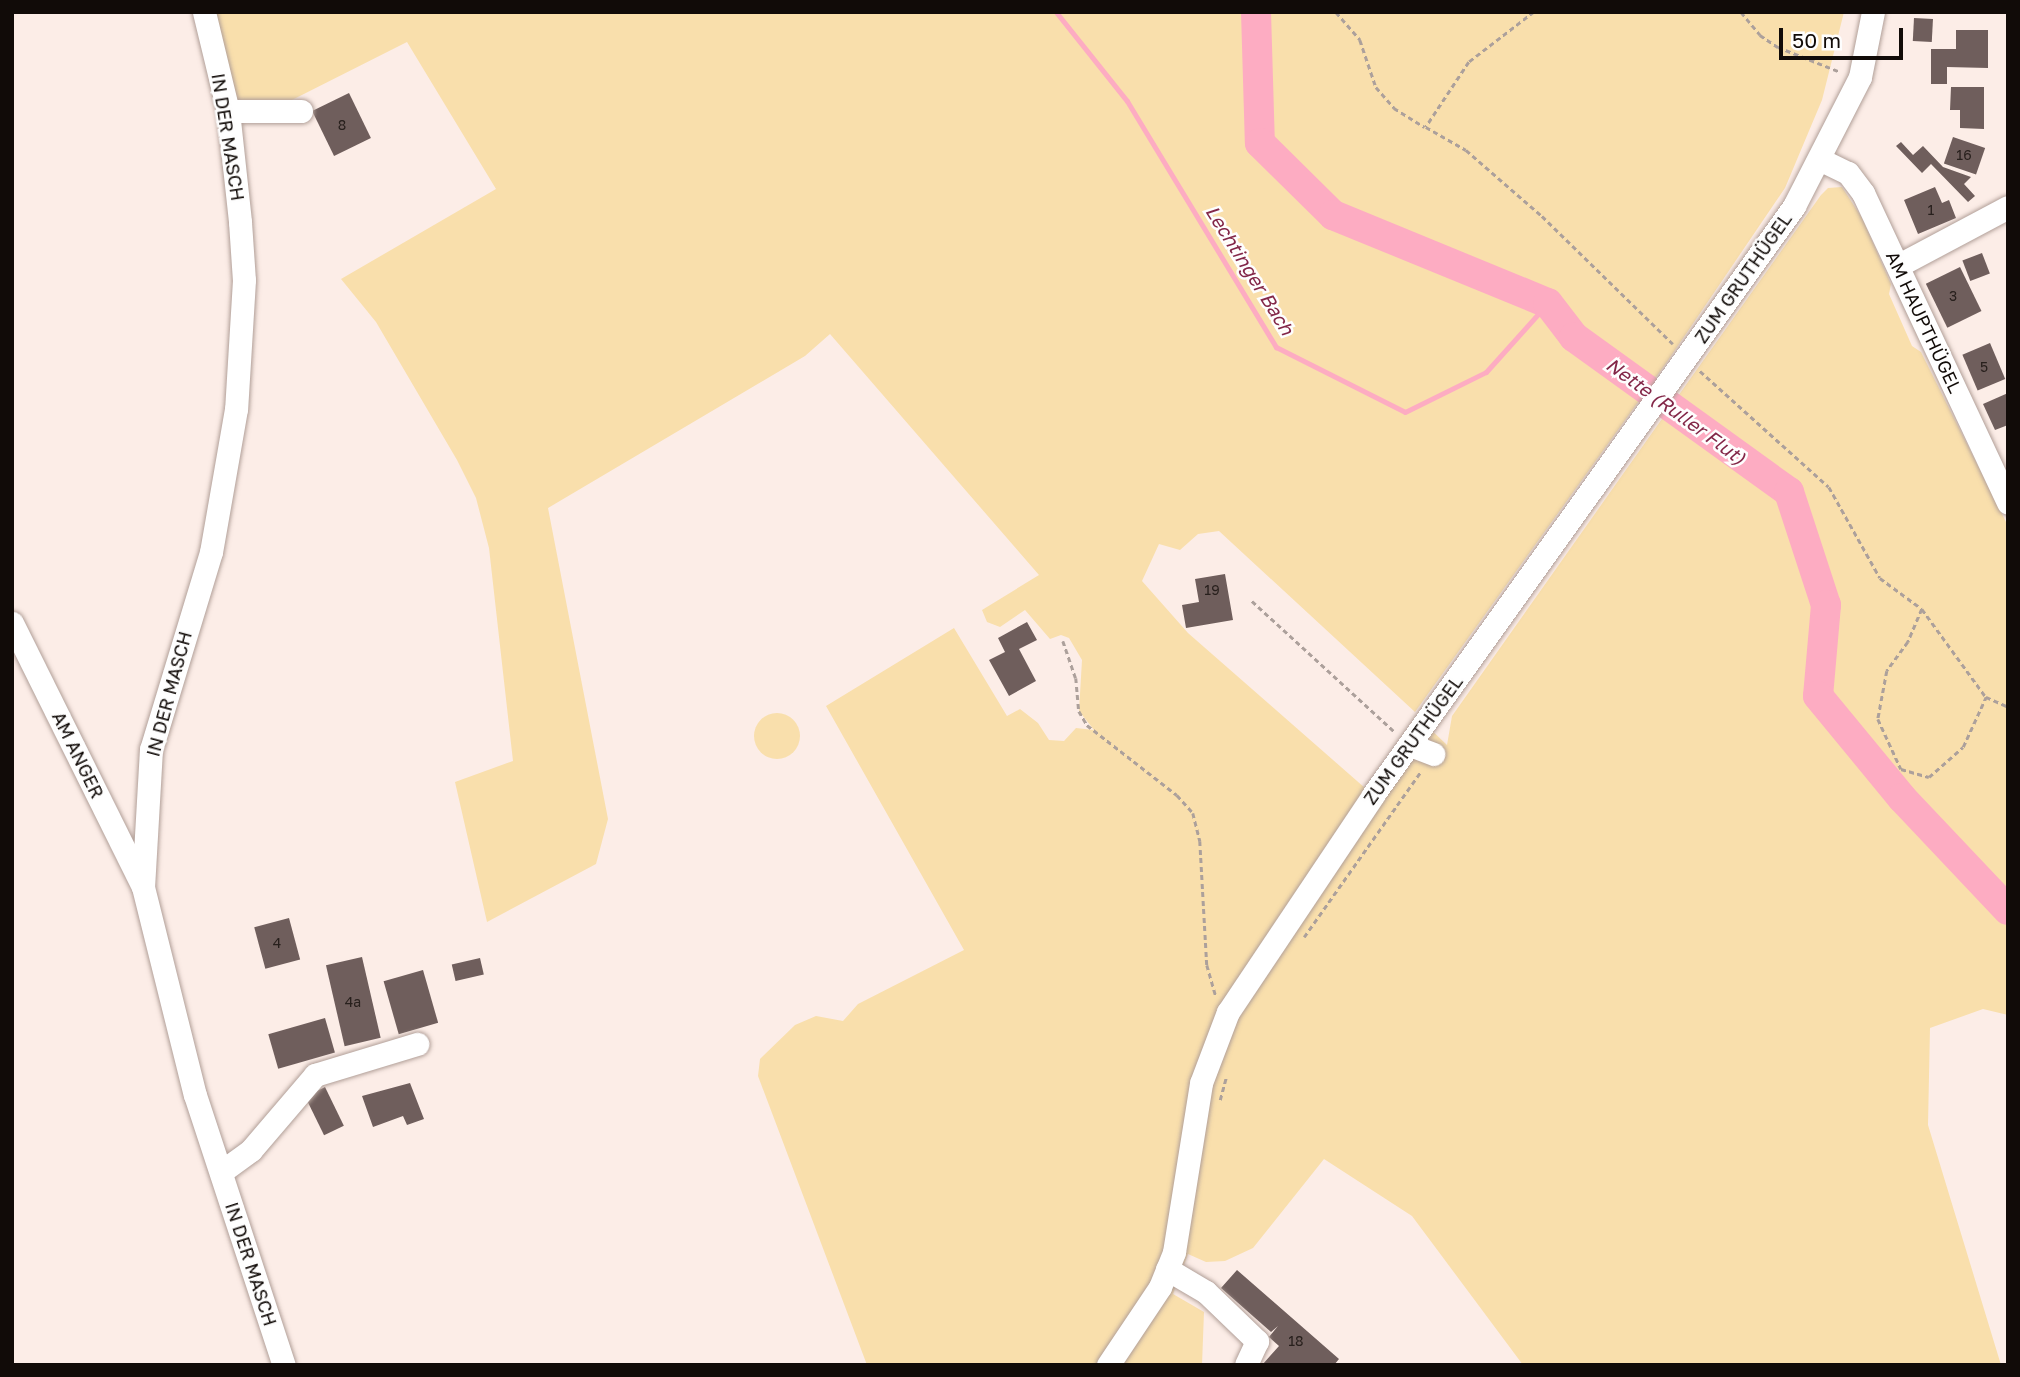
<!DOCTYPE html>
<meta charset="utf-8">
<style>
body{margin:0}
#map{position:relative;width:2020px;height:1377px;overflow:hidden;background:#fcede7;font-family:"Golos Text",sans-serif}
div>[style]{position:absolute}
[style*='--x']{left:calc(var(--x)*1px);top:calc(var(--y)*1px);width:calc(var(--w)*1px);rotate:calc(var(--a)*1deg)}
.green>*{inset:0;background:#f9dfac}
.round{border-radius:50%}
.stream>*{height:5px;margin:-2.5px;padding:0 2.5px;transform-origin:2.5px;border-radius:2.5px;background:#fdacc2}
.river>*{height:30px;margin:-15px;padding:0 15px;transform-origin:15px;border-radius:15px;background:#fdacc2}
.building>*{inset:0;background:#6f5e5c;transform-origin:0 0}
.path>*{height:2.5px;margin-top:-1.25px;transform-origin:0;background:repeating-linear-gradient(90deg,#aca09b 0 5px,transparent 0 8.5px)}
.roads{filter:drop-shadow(0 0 2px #b19f98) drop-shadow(0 0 2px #b19f98)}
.minor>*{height:23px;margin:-11.5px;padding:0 11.5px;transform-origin:11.5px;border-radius:11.5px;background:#fff}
span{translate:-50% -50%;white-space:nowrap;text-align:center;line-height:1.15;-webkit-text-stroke:5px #fefefe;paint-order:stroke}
.number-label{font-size:14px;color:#28201d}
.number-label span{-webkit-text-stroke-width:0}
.street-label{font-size:18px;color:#110b08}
.water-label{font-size:19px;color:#832748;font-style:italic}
.frame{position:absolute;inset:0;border:14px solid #110b08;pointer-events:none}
.scale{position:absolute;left:1779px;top:28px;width:124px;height:32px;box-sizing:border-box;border:4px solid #110b08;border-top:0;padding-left:9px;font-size:21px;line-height:24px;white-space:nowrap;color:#110b08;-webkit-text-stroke:5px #fefefe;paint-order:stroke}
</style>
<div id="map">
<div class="green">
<i style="clip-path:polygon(204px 12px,1844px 12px,1822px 100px,1785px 188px,1667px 362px,1415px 712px,1219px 531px,1198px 534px,1180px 550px,1159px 544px,1142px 581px,1188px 633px,1373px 795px,1425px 724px,1447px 745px,1452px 716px,1688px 382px,1821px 195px,1828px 188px,1842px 187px,1862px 218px,1891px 284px,1889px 294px,1912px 346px,1921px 352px,2008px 526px,2008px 1015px,1983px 1009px,1930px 1028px,1928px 1125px,2001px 1365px,1523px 1365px,1412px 1216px,1324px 1159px,1253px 1248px,1225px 1261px,1206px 1262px,1188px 1254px,1173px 1294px,1204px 1312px,1202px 1365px,867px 1365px,758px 1076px,760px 1059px,795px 1025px,816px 1016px,843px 1021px,858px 1004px,964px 950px,826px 706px,954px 628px,1007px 716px,1020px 709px,1038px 723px,1049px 740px,1064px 741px,1076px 728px,1094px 730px,1079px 711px,1082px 660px,1069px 638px,1061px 635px,1050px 639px,1025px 610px,1000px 627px,987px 622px,982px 610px,1039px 575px,830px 334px,805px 356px,548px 508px,608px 819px,596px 864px,487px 922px,455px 782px,513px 761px,489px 548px,476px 498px,457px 460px,376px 322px,341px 279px,496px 189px,407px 42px,284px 104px,226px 100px)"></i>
<i class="round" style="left:754px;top:713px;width:46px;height:46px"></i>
</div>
<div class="stream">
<i style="--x:1056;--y:12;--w:114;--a:51.4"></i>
<i style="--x:1127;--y:101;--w:288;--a:58.8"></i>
<i style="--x:1276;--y:347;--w:144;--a:26.7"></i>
<i style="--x:1405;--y:412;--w:90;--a:-26.3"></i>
<i style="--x:1486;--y:372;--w:93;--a:-48.1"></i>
</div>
<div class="river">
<i style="--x:1256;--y:12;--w:131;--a:88.3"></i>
<i style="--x:1260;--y:143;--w:103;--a:44.6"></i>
<i style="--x:1333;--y:215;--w:232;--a:22.3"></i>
<i style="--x:1548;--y:303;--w:43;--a:52.6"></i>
<i style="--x:1574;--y:337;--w:265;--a:35.8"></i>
<i style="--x:1789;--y:492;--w:119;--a:71.9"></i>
<i style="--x:1826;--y:605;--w:91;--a:95"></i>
<i style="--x:1818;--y:696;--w:132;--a:50.5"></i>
<i style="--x:1902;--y:798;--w:154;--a:46.6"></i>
</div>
<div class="building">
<i style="left:1914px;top:18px;width:19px;height:23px;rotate:3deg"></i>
<i style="clip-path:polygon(1956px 30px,1988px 30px,1988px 68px,1947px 67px,1947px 84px,1931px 84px,1931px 49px,1956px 49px)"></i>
<i style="clip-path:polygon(1951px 87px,1984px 87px,1984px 129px,1960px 128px,1960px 110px,1950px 110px)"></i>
<i style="left:349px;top:93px;width:50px;height:41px;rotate:64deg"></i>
<i style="left:1953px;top:137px;width:34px;height:28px;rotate:19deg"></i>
<i style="clip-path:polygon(1901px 142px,1913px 155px,1923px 146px,1943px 167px,1971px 177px,1964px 184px,1975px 196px,1968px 202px,1931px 164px,1922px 173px,1896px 146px)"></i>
<i style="clip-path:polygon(1935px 187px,1942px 203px,1949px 200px,1956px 218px,1918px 234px,1904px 200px)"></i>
<i style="left:1982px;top:253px;width:22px;height:21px;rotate:69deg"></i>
<i style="left:1960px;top:267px;width:49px;height:38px;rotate:64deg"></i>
<i style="left:1990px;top:343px;width:39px;height:30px;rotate:67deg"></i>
<i style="clip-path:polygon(2008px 393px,2008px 425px,1995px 430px,1983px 404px)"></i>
<i style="clip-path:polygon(1225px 574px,1233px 620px,1186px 628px,1182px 605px,1199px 602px,1195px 579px)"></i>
<i style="clip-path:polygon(1027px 622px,1037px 640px,1019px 649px,1036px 681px,1009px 696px,989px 660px,1005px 652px,998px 638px)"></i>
<i style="left:289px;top:918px;width:43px;height:36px;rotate:75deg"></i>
<i style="left:362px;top:957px;width:83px;height:37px;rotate:77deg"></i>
<i style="left:480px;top:958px;width:17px;height:29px;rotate:77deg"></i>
<i style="left:423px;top:970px;width:55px;height:41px;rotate:74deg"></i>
<i style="left:325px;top:1018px;width:36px;height:59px;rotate:74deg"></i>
<i style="clip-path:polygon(410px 1083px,424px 1119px,407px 1125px,403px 1116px,373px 1127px,362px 1096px)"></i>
<i style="left:325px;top:1087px;width:43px;height:22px;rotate:64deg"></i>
<i style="clip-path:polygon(1237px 1270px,1339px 1359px,1334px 1365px,1262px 1365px,1279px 1346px,1269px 1337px,1278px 1326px,1271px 1332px,1221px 1288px)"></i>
</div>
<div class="path">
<i style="--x:1336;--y:12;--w:37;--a:49"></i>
<i style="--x:1360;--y:40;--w:50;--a:71.2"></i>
<i style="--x:1376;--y:87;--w:28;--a:49"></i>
<i style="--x:1394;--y:108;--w:36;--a:32"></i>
<i style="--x:1534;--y:12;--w:82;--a:142.4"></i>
<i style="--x:1469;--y:62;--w:78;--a:123.5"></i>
<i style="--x:1426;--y:127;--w:46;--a:29.9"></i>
<i style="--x:1466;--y:150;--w:101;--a:41"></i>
<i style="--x:1542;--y:216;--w:183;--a:44.3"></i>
<i style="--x:1741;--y:12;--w:30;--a:50"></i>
<i style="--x:1760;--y:35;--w:22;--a:34"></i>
<i style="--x:1778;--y:47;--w:65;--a:21.8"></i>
<i style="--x:1700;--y:371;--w:173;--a:42"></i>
<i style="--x:1829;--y:487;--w:104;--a:60.7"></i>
<i style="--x:1880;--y:578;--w:52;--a:36.4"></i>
<i style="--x:1922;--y:609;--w:109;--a:54"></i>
<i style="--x:1986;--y:697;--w:24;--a:24"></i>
<i style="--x:1252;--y:601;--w:193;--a:42.5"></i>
<i style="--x:1922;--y:609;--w:36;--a:113"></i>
<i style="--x:1908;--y:642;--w:36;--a:126"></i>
<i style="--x:1887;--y:671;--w:49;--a:100.6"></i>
<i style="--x:1878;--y:719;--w:55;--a:65.3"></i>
<i style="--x:1901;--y:769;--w:29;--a:16"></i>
<i style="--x:1929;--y:777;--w:45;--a:-41.4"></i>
<i style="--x:1963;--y:747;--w:55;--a:-65.3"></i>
<i style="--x:1063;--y:641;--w:39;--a:71"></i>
<i style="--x:1076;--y:678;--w:33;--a:85"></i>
<i style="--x:1079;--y:711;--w:16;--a:60"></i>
<i style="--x:1087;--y:725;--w:114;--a:37.9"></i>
<i style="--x:1177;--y:795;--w:24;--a:48"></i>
<i style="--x:1193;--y:813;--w:29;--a:76"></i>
<i style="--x:1200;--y:841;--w:124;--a:86.8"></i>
<i style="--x:1207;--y:965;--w:33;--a:74"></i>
<i style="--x:1304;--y:937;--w:203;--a:-54.8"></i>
<i style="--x:1220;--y:1100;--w:24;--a:-75"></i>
</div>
<div class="roads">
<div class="minor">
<i style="--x:204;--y:12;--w:102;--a:76.4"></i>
<i style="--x:228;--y:111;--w:112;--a:83.8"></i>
<i style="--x:240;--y:222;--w:58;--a:86.1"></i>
<i style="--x:244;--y:280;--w:129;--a:93.5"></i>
<i style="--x:236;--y:409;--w:145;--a:99.9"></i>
<i style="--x:211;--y:552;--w:206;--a:106.9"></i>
<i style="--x:151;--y:749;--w:138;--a:93.3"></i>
<i style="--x:143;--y:887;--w:214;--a:76"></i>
<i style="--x:195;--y:1095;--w:284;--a:71.8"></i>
<i style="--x:228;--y:111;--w:73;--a:0"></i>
<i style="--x:1819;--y:159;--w:32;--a:26"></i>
<i style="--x:1848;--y:173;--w:25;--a:53"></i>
<i style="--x:1863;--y:193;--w:342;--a:64.9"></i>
<i style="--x:1899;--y:265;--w:123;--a:-28"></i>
<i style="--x:12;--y:623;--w:292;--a:63.6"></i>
<i style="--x:1410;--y:745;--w:25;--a:21"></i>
<i style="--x:221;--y:1172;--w:37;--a:-36"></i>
<i style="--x:251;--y:1150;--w:99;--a:-49.5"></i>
<i style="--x:315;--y:1075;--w:107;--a:-16.9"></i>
<i style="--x:1167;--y:1269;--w:45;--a:30.5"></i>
<i style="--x:1206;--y:1292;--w:71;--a:43.9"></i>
<i style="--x:1257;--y:1341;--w:26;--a:115"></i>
<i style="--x:1108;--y:1365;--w:94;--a:-56.3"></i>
<i style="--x:1160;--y:1287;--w:38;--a:-68"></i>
<i style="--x:1174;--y:1252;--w:171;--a:-80.9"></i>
<i style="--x:1201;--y:1083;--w:76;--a:-69.2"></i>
<i style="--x:1228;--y:1012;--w:261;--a:-56.2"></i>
<i style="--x:1373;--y:795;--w:724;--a:-54.44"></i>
<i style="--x:1794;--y:206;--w:145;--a:-62.9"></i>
<i style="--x:1860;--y:77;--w:66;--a:-78.7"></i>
</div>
</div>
<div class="number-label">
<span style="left:342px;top:125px">8</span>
<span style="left:1964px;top:155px">16</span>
<span style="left:1931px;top:210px">1</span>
<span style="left:1953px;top:296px">3</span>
<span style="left:1984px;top:367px">5</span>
<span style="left:1212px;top:590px">19</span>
<span style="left:277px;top:943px">4</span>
<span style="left:353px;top:1002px">4a</span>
<span style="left:1296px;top:1341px">18</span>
</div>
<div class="street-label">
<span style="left:228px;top:137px;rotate:81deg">IN DER MASCH</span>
<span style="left:1743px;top:278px;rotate:-55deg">ZUM GRUTHÜGEL</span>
<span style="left:1924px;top:322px;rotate:65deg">AM HAUPTHÜGEL</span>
<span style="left:169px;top:694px;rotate:-75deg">IN DER MASCH</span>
<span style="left:1413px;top:740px;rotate:-54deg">ZUM GRUTHÜGEL</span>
<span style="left:78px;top:755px;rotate:64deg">AM ANGER</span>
<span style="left:251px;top:1264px;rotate:72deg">IN DER MASCH</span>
</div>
<div class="water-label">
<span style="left:1250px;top:270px;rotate:58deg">Lechtinger Bach</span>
<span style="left:1676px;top:411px;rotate:36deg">Nette (Ruller Flut)</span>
</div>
<div class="frame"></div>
<div class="scale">50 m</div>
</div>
